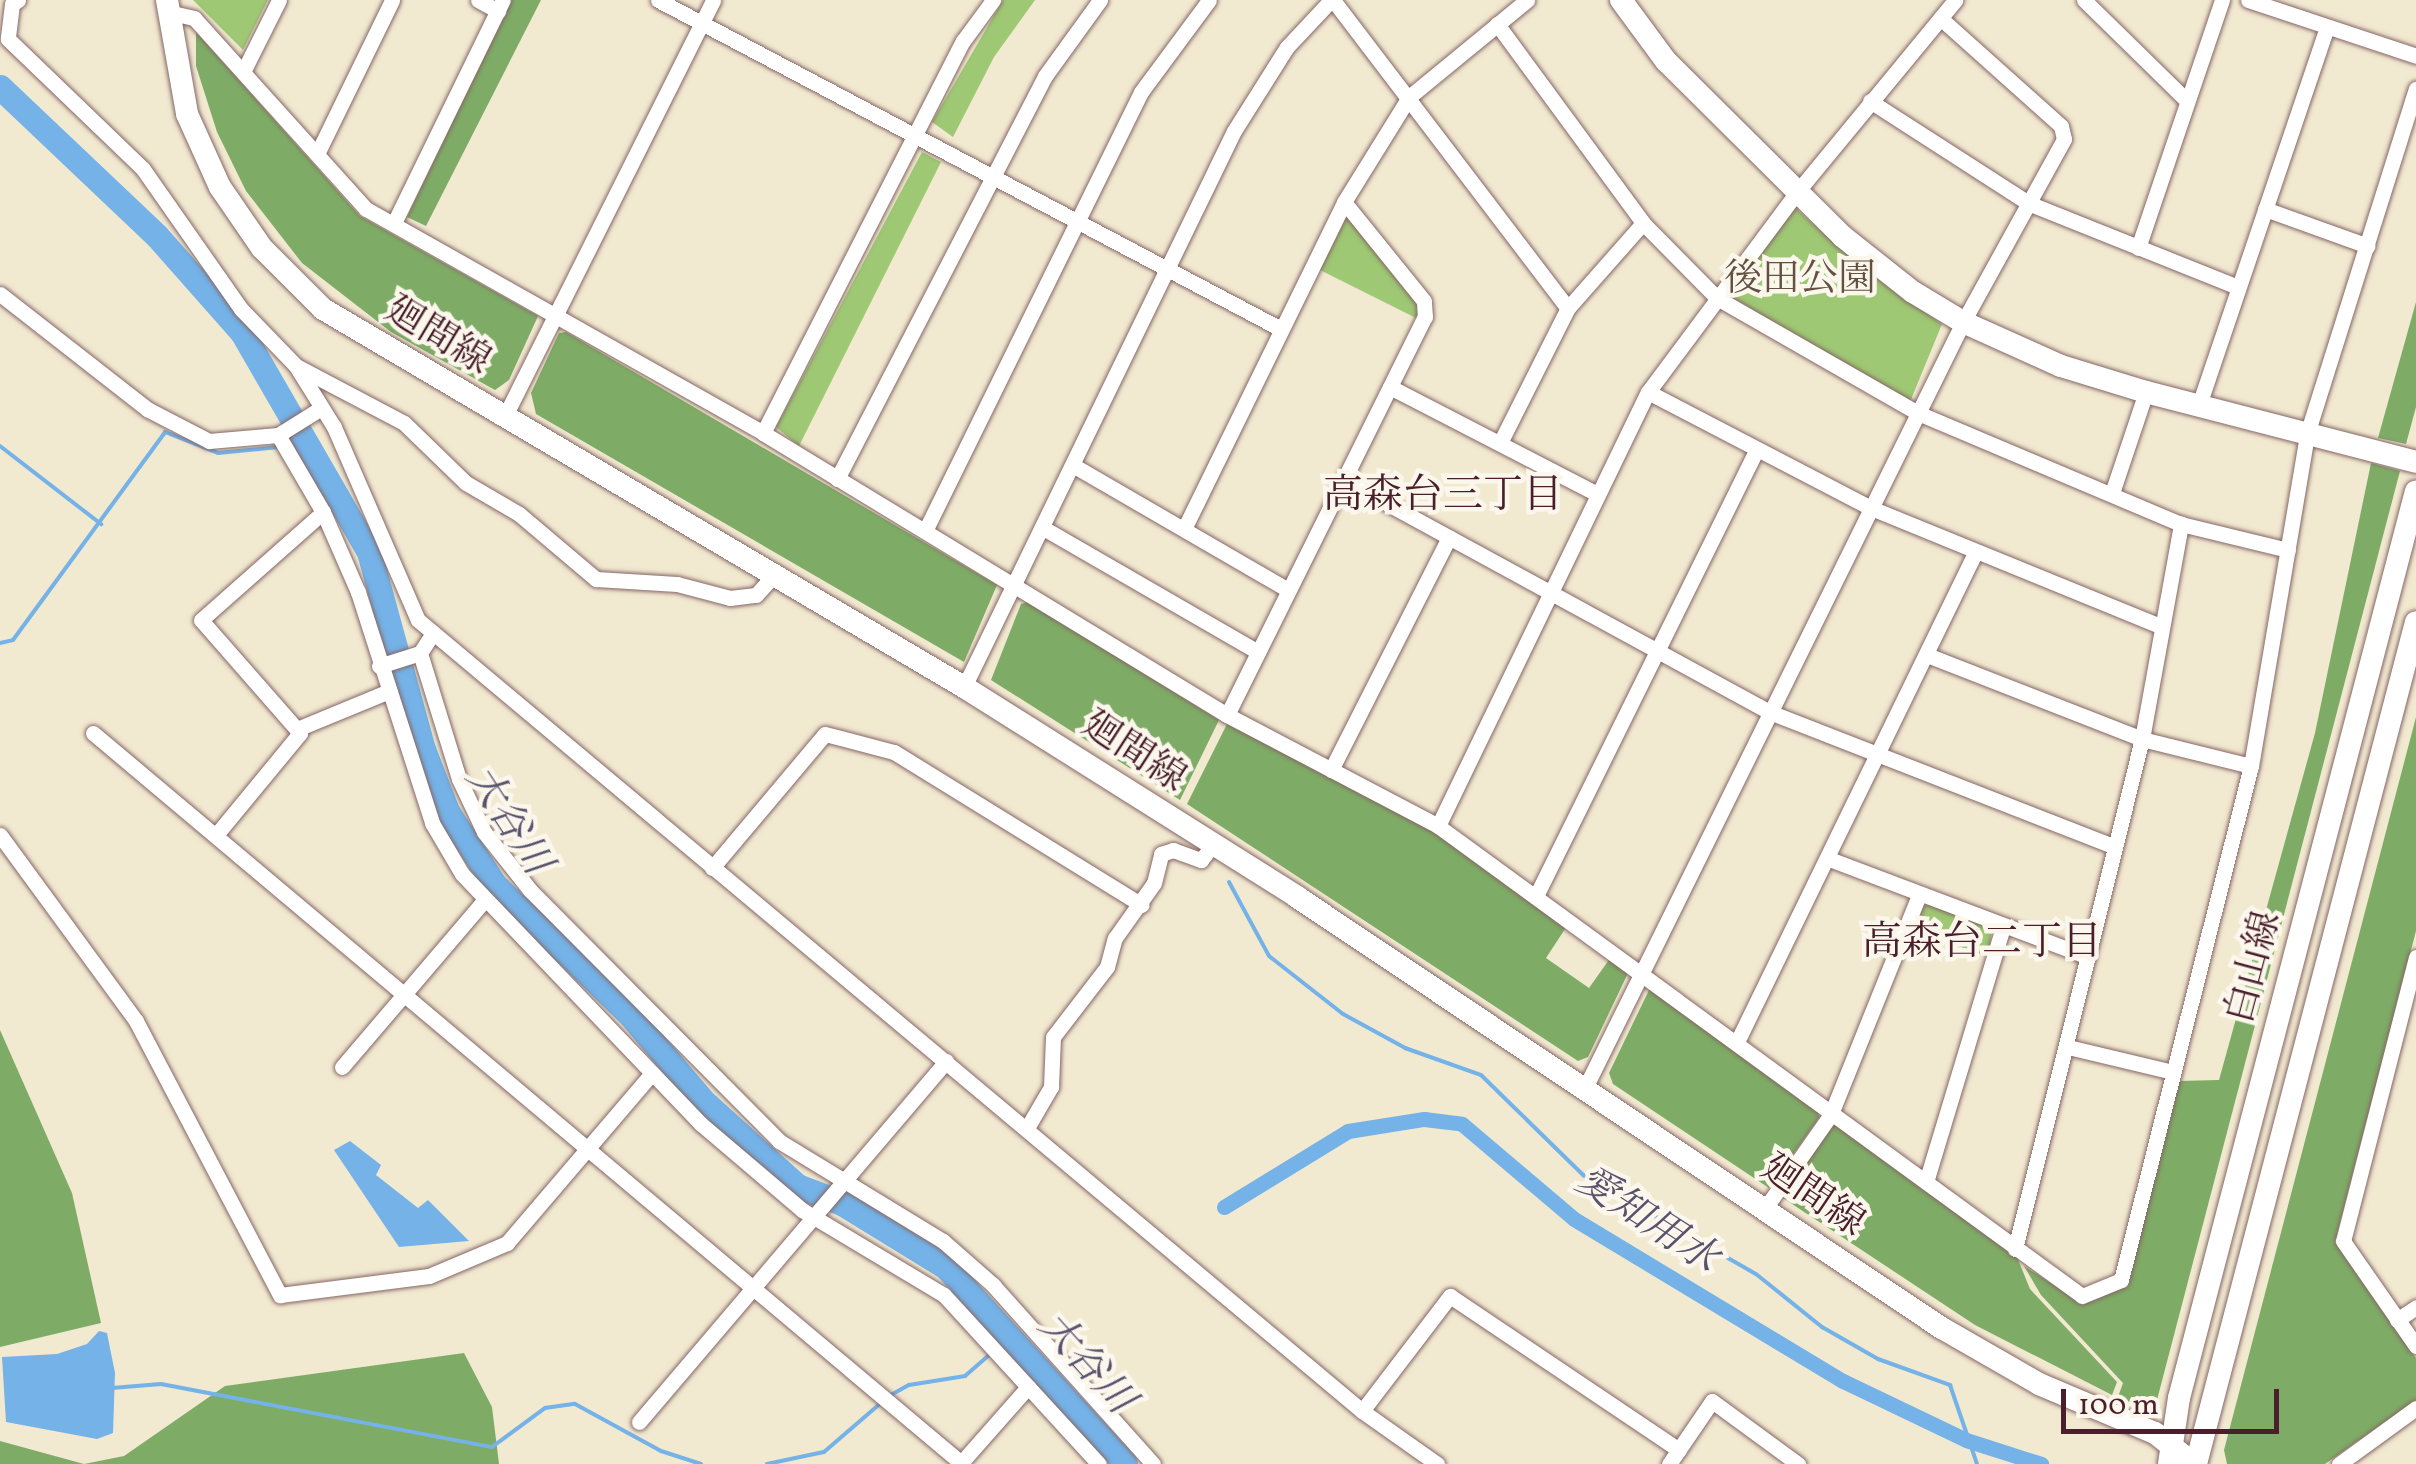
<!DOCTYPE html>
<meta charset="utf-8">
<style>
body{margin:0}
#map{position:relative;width:2416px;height:1464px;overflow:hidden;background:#f2e9d1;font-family:Vollkorn,"Noto Serif JP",serif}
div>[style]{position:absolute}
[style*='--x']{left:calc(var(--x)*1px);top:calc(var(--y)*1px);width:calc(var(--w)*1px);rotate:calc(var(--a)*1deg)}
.green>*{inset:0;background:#9ec874}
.forest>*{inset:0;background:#7eac66}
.water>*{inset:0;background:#74b2e7}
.stream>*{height:4px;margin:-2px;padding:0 2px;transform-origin:2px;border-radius:2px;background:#74b2e7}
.canal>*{height:15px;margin:-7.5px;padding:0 7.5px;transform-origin:7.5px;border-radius:7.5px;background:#74b2e7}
.river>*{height:25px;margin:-12.5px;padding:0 12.5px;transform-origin:12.5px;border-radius:12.5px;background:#74b2e7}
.roads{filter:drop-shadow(0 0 2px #856665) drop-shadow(0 0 2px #856665)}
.street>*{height:15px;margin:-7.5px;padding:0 7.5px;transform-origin:7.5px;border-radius:7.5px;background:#fff}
.secondary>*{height:22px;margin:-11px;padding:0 11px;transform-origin:11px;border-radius:11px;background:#fff}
span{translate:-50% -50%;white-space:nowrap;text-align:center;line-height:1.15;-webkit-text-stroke:9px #fbf7ec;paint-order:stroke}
.park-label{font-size:38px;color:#635241}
.street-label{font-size:38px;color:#4a1f2b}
.neighbourhood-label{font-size:40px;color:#4a1f2b}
.water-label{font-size:40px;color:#59526d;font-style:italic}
.scale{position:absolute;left:2061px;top:1389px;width:218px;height:45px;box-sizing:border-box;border:5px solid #4a1f2b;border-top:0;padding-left:12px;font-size:30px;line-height:35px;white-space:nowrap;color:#4a1f2b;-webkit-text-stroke:8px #fbf7ec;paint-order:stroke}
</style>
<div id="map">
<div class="green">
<i style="clip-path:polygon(193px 0,268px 0,243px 50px)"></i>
<i style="clip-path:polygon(1003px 0,1035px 0,994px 57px,953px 137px,932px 122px)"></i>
<i style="clip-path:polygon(922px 152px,941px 162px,799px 446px,776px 427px)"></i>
<i style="clip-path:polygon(1793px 206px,1863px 269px,1942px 324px,1910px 402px,1731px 299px)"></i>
<i style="clip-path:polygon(1350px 216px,1419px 305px,1416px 318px,1318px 269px,1343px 218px)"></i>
<i style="clip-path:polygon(1930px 905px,1992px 928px,1988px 957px,1913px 929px,1922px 906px)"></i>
</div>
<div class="forest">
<i style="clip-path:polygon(511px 0,541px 0,426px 226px,407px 217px)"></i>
<i style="clip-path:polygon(196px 32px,360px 216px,538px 316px,509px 380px,495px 390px,391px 332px,302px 263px,246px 191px,217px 132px,196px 66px)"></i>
<i style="clip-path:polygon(2416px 302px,2416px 407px,2406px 444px,2378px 438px)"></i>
<i style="clip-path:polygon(566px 332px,997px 585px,964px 662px,536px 414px,531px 393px,559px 333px)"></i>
<i style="clip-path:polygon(2371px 463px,2400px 471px,2157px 1400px,2141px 1407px,2118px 1397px,2123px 1383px,2041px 1295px,2024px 1266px,2082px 1303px,2123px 1287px,2179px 1081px,2219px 1080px,2315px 733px)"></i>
<i style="clip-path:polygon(1028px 602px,1219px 720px,1180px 800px,991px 680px,1021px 604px)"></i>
<i style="clip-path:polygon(2416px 717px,2416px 931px,2335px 1242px,2416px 1358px,2416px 1400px,2325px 1464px,2227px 1464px,2224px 1450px)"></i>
<i style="clip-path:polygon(1227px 724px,1437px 833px,1567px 926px,1546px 958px,1589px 988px,1611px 957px,1629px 971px,1588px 1057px,1578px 1061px,1187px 804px)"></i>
<i style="clip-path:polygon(1651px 986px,1818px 1110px,1819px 1118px,1769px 1188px,1613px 1084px,1609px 1073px)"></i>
<i style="clip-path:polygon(0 1030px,72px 1193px,101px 1323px,0 1347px)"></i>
<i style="clip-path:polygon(1837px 1125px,2017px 1257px,2030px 1289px,2117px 1382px,2112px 1395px,1975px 1325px,1780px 1196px,1829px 1126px)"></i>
<i style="clip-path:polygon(464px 1353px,492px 1407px,499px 1464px,0 1464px,0 1441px,84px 1464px,124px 1456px,225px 1386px)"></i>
</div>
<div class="water">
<i style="clip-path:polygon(350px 1141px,381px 1165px,376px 1175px,418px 1208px,428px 1200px,469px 1241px,399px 1247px,334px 1150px)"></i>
<i style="clip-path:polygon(99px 1331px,107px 1333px,115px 1373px,113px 1433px,97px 1439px,6px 1422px,2px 1357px,57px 1354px,87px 1344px)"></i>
</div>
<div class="stream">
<i style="--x:298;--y:445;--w:13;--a:-9"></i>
<i style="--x:0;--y:446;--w:128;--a:37.7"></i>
<i style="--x:0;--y:643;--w:13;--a:-13"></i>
<i style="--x:13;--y:640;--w:258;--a:-53.8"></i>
<i style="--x:165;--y:432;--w:57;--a:21.6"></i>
<i style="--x:218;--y:453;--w:61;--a:-5.6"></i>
<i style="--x:1229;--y:882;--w:84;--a:61.6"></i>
<i style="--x:1269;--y:956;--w:94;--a:38.1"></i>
<i style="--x:1343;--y:1014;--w:71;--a:28.7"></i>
<i style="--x:1405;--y:1048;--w:81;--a:19.6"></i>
<i style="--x:1481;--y:1075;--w:143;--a:44.4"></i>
<i style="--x:1583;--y:1175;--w:199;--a:29.8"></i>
<i style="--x:1756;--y:1274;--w:85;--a:38.8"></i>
<i style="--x:1822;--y:1327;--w:64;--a:29.7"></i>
<i style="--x:1878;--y:1359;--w:77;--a:19.9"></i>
<i style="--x:1950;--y:1385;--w:83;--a:71.1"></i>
<i style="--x:112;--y:1388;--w:49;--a:-4.7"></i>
<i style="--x:161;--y:1384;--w:337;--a:10.8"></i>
<i style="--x:492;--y:1447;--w:66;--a:-36.3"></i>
<i style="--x:545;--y:1408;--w:30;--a:-8"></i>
<i style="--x:575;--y:1404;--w:98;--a:28.7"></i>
<i style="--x:661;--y:1451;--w:42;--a:18"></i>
<i style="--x:889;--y:1396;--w:23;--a:-29"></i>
<i style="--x:909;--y:1385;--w:57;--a:-9.1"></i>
<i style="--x:965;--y:1376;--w:32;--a:-41"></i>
<i style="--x:767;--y:1464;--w:58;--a:-11.9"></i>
<i style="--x:824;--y:1452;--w:77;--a:-40.8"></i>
</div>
<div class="canal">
<i style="--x:1224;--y:1207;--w:145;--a:-31.5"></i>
<i style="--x:1348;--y:1131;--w:77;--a:-9"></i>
<i style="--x:1424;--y:1119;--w:38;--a:7"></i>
<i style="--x:1462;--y:1124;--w:147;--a:40.3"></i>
<i style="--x:1574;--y:1219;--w:314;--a:31.1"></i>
<i style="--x:1843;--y:1381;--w:136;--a:25.6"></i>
<i style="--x:1966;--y:1440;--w:79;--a:17.7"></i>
</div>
<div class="river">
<i style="--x:0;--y:87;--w:216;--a:43.5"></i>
<i style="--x:157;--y:236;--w:128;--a:48.5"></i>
<i style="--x:242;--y:332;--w:254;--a:60"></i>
<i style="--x:369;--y:552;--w:204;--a:74.7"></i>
<i style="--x:423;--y:749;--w:66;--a:68.8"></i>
<i style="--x:447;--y:811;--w:87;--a:57.2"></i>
<i style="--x:494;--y:884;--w:189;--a:43.9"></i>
<i style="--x:630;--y:1015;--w:113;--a:49.7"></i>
<i style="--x:703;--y:1101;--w:127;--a:42.1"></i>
<i style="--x:797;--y:1186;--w:48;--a:20.7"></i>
<i style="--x:842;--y:1203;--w:122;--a:31.6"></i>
<i style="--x:946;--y:1267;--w:266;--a:47.7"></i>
</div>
<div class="roads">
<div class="street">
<i style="--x:18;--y:0;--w:7;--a:146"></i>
<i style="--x:12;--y:4;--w:35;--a:97"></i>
<i style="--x:8;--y:39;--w:187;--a:43.9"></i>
<i style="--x:143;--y:169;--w:171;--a:55"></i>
<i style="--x:241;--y:309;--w:79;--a:46"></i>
<i style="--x:296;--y:366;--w:72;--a:58.1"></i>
<i style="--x:334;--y:427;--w:210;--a:66.5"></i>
<i style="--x:418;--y:620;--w:1232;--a:39.96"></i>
<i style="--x:1362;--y:1411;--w:92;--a:35.2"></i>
<i style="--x:478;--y:0;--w:23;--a:29"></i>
<i style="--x:658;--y:0;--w:705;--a:27.84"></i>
<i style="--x:1333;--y:0;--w:387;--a:52.7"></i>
<i style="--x:2084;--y:0;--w:144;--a:44.4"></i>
<i style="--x:2248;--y:0;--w:177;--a:18.4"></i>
<i style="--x:168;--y:12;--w:27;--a:13"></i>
<i style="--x:194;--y:18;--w:257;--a:48"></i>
<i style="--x:366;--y:209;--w:456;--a:29.4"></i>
<i style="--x:763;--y:433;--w:543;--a:31.29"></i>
<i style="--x:1227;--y:715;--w:238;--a:27.7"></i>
<i style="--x:1438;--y:826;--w:797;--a:36.12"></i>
<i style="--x:2082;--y:1296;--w:42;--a:-22.3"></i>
<i style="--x:2121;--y:1280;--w:530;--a:-75.81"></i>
<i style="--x:2251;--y:766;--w:337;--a:-80.4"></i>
<i style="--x:2307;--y:434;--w:362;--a:-72.5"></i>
<i style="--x:1497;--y:24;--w:247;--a:53.7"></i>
<i style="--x:1643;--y:223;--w:105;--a:45.4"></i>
<i style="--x:1717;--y:298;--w:232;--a:29.8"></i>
<i style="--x:1918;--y:413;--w:285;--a:22.9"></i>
<i style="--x:2181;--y:524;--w:110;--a:13.7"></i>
<i style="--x:244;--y:70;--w:78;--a:-63.4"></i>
<i style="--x:1870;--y:101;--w:188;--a:32.8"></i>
<i style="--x:2028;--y:203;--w:226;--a:21.8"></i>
<i style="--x:318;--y:152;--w:169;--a:-64"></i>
<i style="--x:2265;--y:209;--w:109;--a:19.8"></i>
<i style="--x:394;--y:223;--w:248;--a:-64"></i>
<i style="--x:2138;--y:248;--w:262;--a:-71.3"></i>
<i style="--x:0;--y:294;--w:187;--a:38"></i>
<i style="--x:147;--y:409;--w:70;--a:27.3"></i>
<i style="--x:209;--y:441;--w:69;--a:-5"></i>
<i style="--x:278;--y:435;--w:47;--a:-32"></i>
<i style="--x:296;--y:366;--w:122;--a:27.8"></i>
<i style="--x:404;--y:423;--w:86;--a:44.1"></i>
<i style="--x:466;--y:483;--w:61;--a:30.3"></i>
<i style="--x:519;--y:514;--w:101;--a:40.2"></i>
<i style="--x:596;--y:579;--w:81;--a:3.5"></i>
<i style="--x:677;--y:584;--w:55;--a:14.8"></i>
<i style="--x:730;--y:598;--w:26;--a:-7"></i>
<i style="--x:756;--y:595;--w:30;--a:-48"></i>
<i style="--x:1390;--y:387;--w:233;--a:27.3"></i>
<i style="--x:1648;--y:392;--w:251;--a:27.5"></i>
<i style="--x:1871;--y:508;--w:314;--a:22.2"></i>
<i style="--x:2199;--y:405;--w:399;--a:-71.3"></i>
<i style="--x:504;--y:418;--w:467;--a:-63.4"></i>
<i style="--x:763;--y:433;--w:440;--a:-63"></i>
<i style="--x:963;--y:41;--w:51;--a:-53.8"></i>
<i style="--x:278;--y:435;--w:89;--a:59.7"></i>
<i style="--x:323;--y:512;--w:87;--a:66.4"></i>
<i style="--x:358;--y:592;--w:243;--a:72.2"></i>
<i style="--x:432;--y:823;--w:59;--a:59.5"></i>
<i style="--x:462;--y:874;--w:346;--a:46.3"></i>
<i style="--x:701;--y:1124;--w:133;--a:40.4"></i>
<i style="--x:802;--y:1210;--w:165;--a:30.9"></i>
<i style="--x:944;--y:1295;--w:229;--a:47.5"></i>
<i style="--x:1500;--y:443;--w:151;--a:-63.3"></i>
<i style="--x:1568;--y:308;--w:113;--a:-48.6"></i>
<i style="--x:1076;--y:467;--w:245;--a:30.1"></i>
<i style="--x:837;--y:479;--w:454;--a:-62.7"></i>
<i style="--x:1045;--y:76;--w:94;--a:-54.1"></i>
<i style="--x:1344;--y:480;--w:487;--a:28.6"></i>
<i style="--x:1772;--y:713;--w:368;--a:21.3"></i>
<i style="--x:2112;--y:493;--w:107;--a:-71.4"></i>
<i style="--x:1045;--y:529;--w:246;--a:30"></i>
<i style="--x:1184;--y:529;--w:364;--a:-63.9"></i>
<i style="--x:1344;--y:202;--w:123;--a:-58.2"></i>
<i style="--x:1409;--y:97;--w:153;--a:-39.4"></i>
<i style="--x:925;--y:531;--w:489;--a:-63.8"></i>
<i style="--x:1141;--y:92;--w:114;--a:-53.5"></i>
<i style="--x:420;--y:653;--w:132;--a:72.8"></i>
<i style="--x:459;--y:779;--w:59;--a:64.7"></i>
<i style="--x:484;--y:832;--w:74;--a:51.6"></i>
<i style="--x:530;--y:890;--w:354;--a:45.2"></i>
<i style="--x:779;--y:1141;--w:192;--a:31.4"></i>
<i style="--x:943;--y:1241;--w:67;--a:41.3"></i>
<i style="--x:993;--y:1285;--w:240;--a:48.2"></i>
<i style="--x:1927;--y:655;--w:231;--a:21.3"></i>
<i style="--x:2142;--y:739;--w:112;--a:13.9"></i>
<i style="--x:379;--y:666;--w:43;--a:-17.6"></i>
<i style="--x:420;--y:653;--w:24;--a:-57"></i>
<i style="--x:964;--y:687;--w:618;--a:-64.1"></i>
<i style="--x:1234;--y:131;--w:99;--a:-57.8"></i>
<i style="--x:1287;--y:47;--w:64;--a:-46.9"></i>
<i style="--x:1227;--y:715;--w:445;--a:-63.6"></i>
<i style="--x:1425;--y:317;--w:16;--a:-94"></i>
<i style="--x:1424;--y:301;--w:127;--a:-128.9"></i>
<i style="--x:297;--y:729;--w:100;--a:-22.4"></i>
<i style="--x:93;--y:733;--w:1134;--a:40.06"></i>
<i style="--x:1331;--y:770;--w:261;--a:-63.1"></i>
<i style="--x:1438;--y:826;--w:482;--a:-64.2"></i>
<i style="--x:1648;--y:392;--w:249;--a:-53.3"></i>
<i style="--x:1797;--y:192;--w:249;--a:-50.5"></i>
<i style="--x:0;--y:835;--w:230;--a:53.8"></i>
<i style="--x:136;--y:1021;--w:310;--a:62.3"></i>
<i style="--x:280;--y:1295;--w:150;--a:-7.3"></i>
<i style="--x:429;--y:1276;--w:85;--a:-22.9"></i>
<i style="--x:507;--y:1243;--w:223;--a:-49.5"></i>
<i style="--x:216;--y:835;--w:132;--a:-50.5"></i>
<i style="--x:300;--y:733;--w:150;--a:-131.2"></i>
<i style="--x:201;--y:620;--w:163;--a:-41.5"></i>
<i style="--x:1829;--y:859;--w:277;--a:20.7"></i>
<i style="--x:712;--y:868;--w:175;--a:-49.9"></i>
<i style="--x:825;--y:734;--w:71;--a:14.6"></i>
<i style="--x:894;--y:752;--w:291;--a:31.7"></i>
<i style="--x:1536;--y:896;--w:497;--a:-63.7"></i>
<i style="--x:2416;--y:957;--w:293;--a:104.4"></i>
<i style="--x:2343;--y:1241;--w:128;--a:55.2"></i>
<i style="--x:1737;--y:1042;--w:544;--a:-64.05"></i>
<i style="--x:2068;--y:1047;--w:108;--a:13.4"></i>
<i style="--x:342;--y:1067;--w:218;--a:-49.5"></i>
<i style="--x:1585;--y:1088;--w:854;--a:-63.73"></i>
<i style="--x:1963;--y:322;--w:209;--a:-61.1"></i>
<i style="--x:2064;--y:139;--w:13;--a:-103"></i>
<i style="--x:2061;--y:126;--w:162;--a:-138.2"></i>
<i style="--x:1027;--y:1128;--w:48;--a:-59.7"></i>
<i style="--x:1051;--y:1087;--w:50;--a:-87.7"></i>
<i style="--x:1053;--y:1037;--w:88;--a:-52.4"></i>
<i style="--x:1107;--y:967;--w:30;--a:-75"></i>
<i style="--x:1115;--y:938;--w:67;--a:-54.7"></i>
<i style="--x:1154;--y:883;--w:30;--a:-76"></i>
<i style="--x:1161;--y:854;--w:13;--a:-18"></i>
<i style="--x:1173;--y:850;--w:30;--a:20"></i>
<i style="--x:1201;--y:860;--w:18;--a:-52"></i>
<i style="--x:1926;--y:1182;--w:266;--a:-73.2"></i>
<i style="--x:1766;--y:1207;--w:113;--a:-55"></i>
<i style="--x:1831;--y:1114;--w:236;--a:-68.1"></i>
<i style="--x:2015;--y:1249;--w:526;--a:-76.02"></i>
<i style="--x:2142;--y:739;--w:219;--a:-79.7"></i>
<i style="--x:2397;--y:1320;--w:23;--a:-34"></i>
<i style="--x:1362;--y:1411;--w:145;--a:-52.6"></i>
<i style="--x:1450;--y:1296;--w:276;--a:33.9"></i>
<i style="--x:639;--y:1422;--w:474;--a:-49.6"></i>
<i style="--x:960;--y:1464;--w:103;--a:-48.6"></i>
<i style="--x:1669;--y:1464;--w:76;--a:-55.7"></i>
<i style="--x:1712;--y:1401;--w:107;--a:36.2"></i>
<i style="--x:2339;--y:1464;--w:95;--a:-36"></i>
</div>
<div class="secondary">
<i style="--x:167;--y:0;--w:116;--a:80"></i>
<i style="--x:187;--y:114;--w:80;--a:65.7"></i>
<i style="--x:220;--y:187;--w:74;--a:55.5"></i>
<i style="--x:262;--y:248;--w:86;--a:45"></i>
<i style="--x:323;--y:309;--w:744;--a:30.53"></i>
<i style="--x:964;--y:687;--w:394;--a:32.2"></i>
<i style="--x:1297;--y:897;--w:774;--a:33.77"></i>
<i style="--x:1940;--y:1327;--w:114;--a:29.9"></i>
<i style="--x:2039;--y:1384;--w:126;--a:22.9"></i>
<i style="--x:2155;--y:1433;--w:50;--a:38.5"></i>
<i style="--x:1621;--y:0;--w:76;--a:53.6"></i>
<i style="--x:1666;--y:61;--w:248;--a:44.8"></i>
<i style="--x:1842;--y:236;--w:90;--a:38.3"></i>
<i style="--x:1913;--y:292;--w:58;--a:31"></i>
<i style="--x:1963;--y:322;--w:107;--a:24.2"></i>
<i style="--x:2061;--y:366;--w:89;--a:17"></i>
<i style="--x:2146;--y:392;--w:279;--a:14.5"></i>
<i style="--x:2169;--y:1464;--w:67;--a:-81.4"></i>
<i style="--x:2179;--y:1398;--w:937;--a:-75.36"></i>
<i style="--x:2196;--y:1464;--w:870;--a:-75.36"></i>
</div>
</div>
<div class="park-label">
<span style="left:1800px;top:281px">後田公園</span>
</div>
<div class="street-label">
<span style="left:437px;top:337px;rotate:31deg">廻間線</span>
<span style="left:1133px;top:753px;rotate:33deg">廻間線</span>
<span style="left:2255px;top:968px;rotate:-75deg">白山線</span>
<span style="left:1812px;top:1197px;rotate:34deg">廻間線</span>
</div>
<div class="neighbourhood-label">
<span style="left:1443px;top:497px">高森台三丁目</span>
<span style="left:1982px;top:944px">高森台二丁目</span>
</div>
<div class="water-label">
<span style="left:507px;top:821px;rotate:57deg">大谷川</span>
<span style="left:1646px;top:1221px;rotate:33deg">愛知用水</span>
<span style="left:1085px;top:1364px;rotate:48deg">大谷川</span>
</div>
<div class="scale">100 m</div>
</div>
